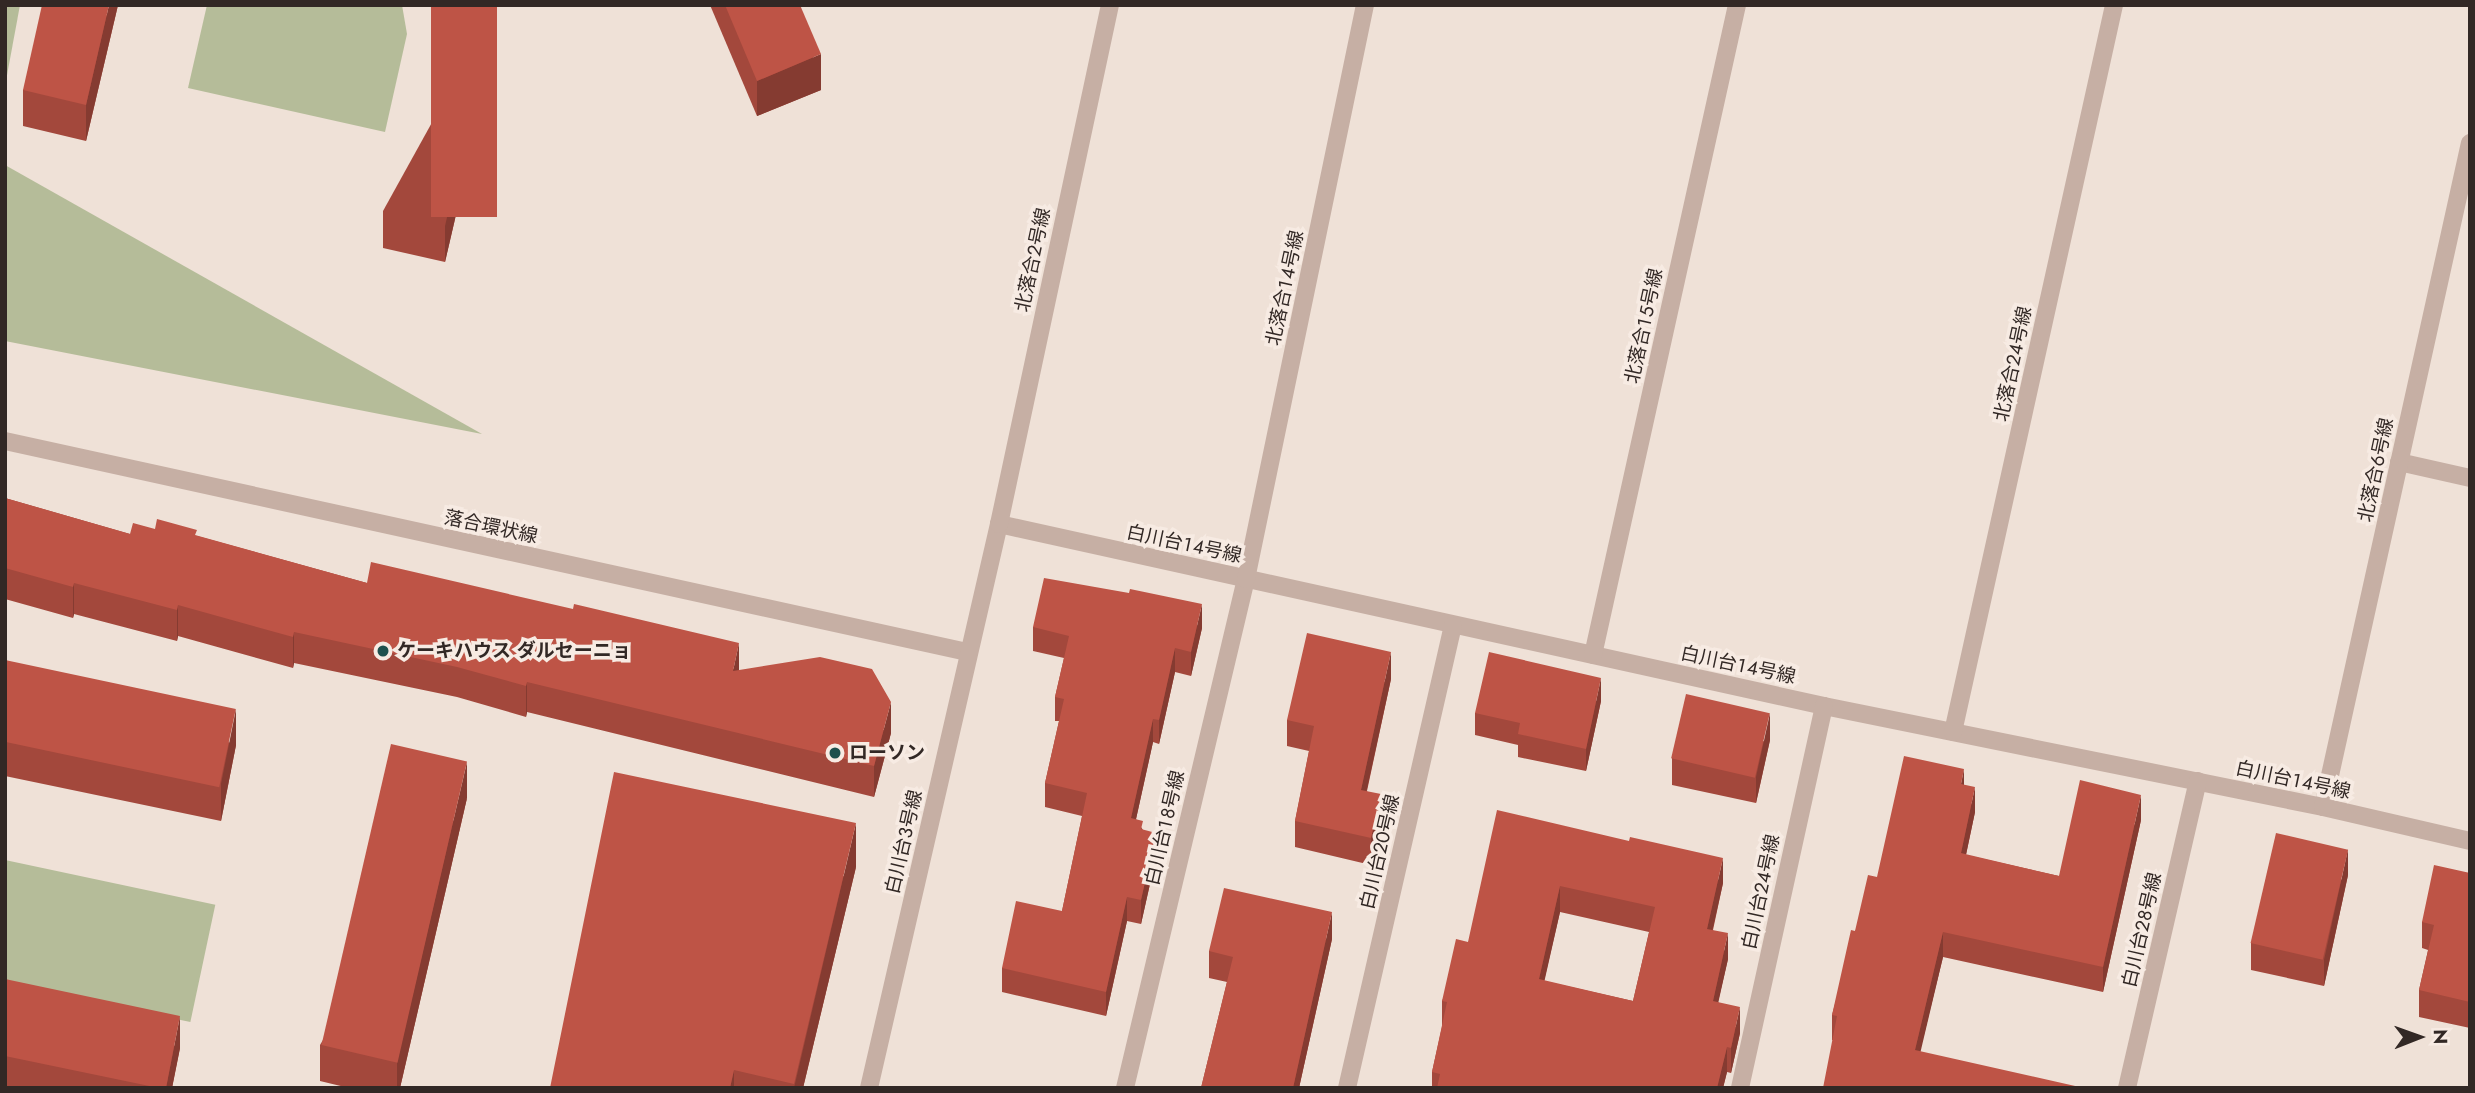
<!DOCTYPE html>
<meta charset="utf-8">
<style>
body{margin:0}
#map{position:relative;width:2475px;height:1093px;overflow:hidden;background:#efe1d7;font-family:Jost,"Noto Sans JP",sans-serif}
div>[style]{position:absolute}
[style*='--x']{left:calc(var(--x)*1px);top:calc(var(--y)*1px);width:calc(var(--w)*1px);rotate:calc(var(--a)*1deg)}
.green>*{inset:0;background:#b5bc99;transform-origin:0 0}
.minor>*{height:18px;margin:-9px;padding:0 9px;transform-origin:9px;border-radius:9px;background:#c6afa4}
.wall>*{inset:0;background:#a3483c}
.shaded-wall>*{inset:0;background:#853b31}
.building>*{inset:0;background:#be5446;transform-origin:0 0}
.dots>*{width:19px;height:19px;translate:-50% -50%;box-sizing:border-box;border:4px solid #f7ebe3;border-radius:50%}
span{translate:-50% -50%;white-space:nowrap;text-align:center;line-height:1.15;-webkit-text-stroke:7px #f7ebe3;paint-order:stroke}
.street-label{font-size:19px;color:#322825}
.poi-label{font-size:19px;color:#322825;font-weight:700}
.left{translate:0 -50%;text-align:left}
.frame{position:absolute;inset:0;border:7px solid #322825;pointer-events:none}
.north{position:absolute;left:2384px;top:1002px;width:70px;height:70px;-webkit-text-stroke:5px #f7ebe3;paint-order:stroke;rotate:89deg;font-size:19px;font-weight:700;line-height:28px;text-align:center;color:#322825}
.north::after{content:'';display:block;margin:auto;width:24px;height:32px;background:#322825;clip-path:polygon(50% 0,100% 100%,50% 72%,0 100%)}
</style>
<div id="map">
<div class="green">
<i style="clip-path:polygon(5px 5px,20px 5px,5px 86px)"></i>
<i style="clip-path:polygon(207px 5px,402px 5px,407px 34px,385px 132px,188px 88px)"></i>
<i style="clip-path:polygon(5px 165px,482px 434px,5px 341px)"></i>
<i style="left:5px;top:860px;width:215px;height:120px;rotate:12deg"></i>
</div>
<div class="minor">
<i style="--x:5;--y:441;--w:985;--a:12.37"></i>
<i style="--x:2399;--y:462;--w:73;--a:12.7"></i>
<i style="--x:999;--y:524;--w:845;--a:12.44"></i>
<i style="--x:1824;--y:706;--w:509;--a:11.44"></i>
<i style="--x:2323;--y:807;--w:151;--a:13"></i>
<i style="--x:1593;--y:655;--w:666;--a:-77.51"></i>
<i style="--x:1953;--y:732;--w:745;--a:-77.51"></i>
<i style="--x:2323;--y:807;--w:680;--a:-77.52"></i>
<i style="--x:869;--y:1088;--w:579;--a:-77.02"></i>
<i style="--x:999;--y:524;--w:531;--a:-77.93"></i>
<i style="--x:1125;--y:1088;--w:523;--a:-76.63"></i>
<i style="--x:1246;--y:579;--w:586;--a:-78.29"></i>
<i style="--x:1347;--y:1088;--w:474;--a:-77.1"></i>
<i style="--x:1740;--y:1088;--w:391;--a:-77.6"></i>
<i style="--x:2127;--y:1088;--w:315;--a:-77"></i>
</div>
<div class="wall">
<i style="clip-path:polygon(118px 5px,86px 141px,23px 126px,23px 90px)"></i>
<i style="clip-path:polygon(497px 5px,497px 38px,445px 262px,383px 248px,383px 211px)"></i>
<i style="clip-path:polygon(710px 5px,800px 5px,821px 90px,757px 116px)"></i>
<i style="clip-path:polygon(5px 498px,130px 534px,155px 529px,197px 536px,367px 583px,739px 670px,891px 733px,874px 797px,527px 712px,526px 717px,457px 697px,294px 663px,293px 668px,178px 636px,177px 641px,74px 614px,73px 618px,5px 599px)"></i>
<i style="clip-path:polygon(1129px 593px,1202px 628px,1191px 676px,1175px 672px,1159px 744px,1153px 742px,1136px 819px,1143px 830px,1156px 857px,1141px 924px,1127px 921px,1106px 1016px,1002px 992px,1002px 968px,1062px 911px,1082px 816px,1045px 807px,1045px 783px,1059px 721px,1055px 721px,1055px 697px,1064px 658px,1033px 651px,1033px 627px)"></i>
<i style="clip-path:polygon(5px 660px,236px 745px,221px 821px,5px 776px)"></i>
<i style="clip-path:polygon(1391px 679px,1367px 791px,1381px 820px,1371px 865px,1295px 847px,1295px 821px,1309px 751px,1287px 746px,1287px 720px)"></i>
<i style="clip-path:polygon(1601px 701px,1586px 771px,1518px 757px,1518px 745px,1475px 735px,1475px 713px)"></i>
<i style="clip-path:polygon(1770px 740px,1756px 803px,1672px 785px,1672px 758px)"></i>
<i style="clip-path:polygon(1964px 785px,1975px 812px,1966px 855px,2059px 876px,2141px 820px,2103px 992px,1943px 957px,1920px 1051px,1832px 1040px,1832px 1015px,1855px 931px)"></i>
<i style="clip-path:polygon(467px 798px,400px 1088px,349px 1088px,320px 1081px,320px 1045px)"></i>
<i style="clip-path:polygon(evenodd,1629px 841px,1723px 883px,1713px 930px,1728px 959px,1718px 1002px,1740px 1033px,1731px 1073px,1727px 1072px,1723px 1088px,1432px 1088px,1432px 1072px,1442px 1027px,1442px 1001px,1468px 942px,1629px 841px,1560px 912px,1649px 932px,1633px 1001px,1544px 981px,1560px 912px)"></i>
<i style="clip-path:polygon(856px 867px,803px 1088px,550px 1088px)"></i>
<i style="clip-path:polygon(2470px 873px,2470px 1028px,2419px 1017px,2419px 990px,2428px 950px,2422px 948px,2422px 922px)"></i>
<i style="clip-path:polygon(2348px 875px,2324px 986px,2251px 970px,2251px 943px)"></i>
<i style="clip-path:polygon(1332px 939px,1299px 1088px,1201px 1088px,1227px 982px,1209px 978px,1209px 951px)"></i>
<i style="clip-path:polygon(5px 979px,180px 1048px,172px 1088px,5px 1088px)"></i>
</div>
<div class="shaded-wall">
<i style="clip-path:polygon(109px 5px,118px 5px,86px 141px,86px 105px)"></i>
<i style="clip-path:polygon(497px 5px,497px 38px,445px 262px,445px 226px)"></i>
<i style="clip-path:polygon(821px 54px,821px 90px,757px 116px,757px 81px)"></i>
<i style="clip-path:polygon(74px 583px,74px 614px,73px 618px,73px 587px)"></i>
<i style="clip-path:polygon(1202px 604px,1202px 628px,1191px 676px,1191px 652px)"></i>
<i style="clip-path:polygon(178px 605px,178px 636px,177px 641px,177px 610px)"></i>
<i style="clip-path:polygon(294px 632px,294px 663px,293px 668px,293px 637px)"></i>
<i style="clip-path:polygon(739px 643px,739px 674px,733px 671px)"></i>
<i style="clip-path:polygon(1175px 648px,1175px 672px,1159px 744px,1159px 720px)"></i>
<i style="clip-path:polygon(1391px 652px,1391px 679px,1361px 816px,1361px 790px)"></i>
<i style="clip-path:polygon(1601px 678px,1601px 701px,1586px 771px,1586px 749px)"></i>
<i style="clip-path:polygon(527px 682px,527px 712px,526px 717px,526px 686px)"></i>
<i style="clip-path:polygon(891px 702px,891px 733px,874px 797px,874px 766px)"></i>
<i style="clip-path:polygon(236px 709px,236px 745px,221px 821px,221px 784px)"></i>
<i style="clip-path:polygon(1770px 713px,1770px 740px,1756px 803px,1756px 777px)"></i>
<i style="clip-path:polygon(1153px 719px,1153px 742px,1131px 842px,1131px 818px)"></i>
<i style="clip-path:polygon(467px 762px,467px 798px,400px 1088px,397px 1088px,397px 1062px)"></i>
<i style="clip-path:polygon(1964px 769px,1964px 794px,1961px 784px)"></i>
<i style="clip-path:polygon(1975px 787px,1975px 812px,1961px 878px,1961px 853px)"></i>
<i style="clip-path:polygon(1381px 794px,1381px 820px,1371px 865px,1371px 838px)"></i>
<i style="clip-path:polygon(2141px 795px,2141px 820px,2103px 992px,2103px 967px)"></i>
<i style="clip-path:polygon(856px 823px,856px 867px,803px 1088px,794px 1088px)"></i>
<i style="clip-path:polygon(1156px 833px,1156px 857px,1141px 924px,1141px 900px)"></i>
<i style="clip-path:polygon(2348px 849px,2348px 875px,2324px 986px,2324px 960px)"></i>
<i style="clip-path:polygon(1723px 858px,1723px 883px,1707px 954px,1707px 929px)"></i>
<i style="clip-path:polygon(1560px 886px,1560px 912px,1539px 1005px,1539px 979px)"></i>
<i style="clip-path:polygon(1127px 897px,1127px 921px,1106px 1016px,1106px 992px)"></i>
<i style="clip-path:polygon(1332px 912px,1332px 939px,1299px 1088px,1293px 1088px)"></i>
<i style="clip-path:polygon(1943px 932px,1943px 957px,1915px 1075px,1915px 1050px)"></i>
<i style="clip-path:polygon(1728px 933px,1728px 959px,1713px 1026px,1713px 1001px)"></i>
<i style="clip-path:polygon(1740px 1007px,1740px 1033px,1731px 1073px,1731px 1048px)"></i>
<i style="clip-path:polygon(180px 1016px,180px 1048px,172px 1088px,166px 1088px)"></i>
<i style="clip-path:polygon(1727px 1047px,1727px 1072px,1723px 1088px,1717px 1088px)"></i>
<i style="clip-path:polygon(734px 1070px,734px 1088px,730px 1088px)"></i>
</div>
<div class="building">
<i style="clip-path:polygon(42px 5px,109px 5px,86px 105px,23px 90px)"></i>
<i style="left:431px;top:5px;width:66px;height:212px"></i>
<i style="clip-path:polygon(725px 5px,800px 5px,821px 54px,757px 81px)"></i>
<i style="clip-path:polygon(5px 498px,130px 534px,133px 523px,155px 529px,157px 519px,197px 530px,195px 535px,367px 583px,371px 562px,573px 609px,574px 604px,739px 643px,733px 671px,820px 657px,872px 669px,891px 702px,874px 766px,527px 682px,526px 686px,457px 667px,294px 632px,293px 637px,178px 605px,177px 610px,74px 583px,73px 587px,5px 568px)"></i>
<i style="clip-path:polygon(1044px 578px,1129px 593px,1130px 589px,1202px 604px,1191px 652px,1175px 648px,1159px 720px,1153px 719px,1131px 818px,1143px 821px,1141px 829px,1156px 833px,1141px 900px,1127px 897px,1106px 992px,1002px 968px,1016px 901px,1062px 911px,1087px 793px,1045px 783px,1064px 699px,1055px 697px,1069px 636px,1033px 627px)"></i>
<i style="clip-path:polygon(1307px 633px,1391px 652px,1361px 790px,1381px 794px,1371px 838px,1295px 821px,1314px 726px,1287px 720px)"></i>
<i style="clip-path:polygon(1489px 652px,1601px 678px,1586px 749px,1518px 734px,1520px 723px,1475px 713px)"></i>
<i style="left:5px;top:660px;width:236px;height:80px;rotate:12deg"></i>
<i style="left:1686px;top:694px;width:86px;height:66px;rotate:13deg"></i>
<i style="left:391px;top:744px;width:78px;height:309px;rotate:13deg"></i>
<i style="clip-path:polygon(1904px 756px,1964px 769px,1961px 784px,1975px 787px,1961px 853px,2059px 876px,2080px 780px,2141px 795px,2103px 967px,1943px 932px,1915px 1050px,2084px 1088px,1823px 1088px,1837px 1016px,1832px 1015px,1851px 930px,1855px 931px,1868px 875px,1877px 877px)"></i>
<i style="clip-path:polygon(614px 772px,856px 823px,794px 1084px,734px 1070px,730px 1088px,550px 1088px)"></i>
<i style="clip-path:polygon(evenodd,1497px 810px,1629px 841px,1630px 837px,1723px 858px,1707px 929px,1728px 933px,1713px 1001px,1740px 1007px,1731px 1048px,1727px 1047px,1717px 1088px,1437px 1088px,1440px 1074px,1432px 1072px,1447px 1002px,1442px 1001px,1456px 939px,1468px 942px,1497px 810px,1560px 886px,1655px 907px,1633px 1001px,1539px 979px,1560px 886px)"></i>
<i style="left:2276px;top:833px;width:74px;height:113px;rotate:13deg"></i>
<i style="clip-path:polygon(2434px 865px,2470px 873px,2470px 1002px,2419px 990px,2434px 925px,2422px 922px)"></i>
<i style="clip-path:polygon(1224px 888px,1332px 912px,1293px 1088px,1201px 1088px,1233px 957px,1209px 951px)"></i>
<i style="clip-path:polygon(5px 979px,180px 1016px,166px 1088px,159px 1088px,5px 1056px)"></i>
</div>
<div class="dots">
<i style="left:383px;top:651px;background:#1e504d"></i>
<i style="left:835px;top:753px;background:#1e504d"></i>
</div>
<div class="street-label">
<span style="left:1033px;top:260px;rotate:-78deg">北落合２号線</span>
<span style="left:1285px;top:288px;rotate:-78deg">北落合１４号線</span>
<span style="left:1644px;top:326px;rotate:-78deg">北落合１５号線</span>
<span style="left:2013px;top:364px;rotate:-78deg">北落合２４号線</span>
<span style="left:2376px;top:470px;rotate:-78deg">北落合６号線</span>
<span style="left:491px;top:527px;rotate:12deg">落合環状線</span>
<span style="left:1184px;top:544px;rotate:12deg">白川台１４号線</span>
<span style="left:1738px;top:665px;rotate:12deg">白川台１４号線</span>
<span style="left:2293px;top:780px;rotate:12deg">白川台１４号線</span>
<span style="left:1165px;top:828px;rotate:-77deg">白川台１８号線</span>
<span style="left:904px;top:842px;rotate:-77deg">白川台３号線</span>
<span style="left:1380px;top:852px;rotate:-77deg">白川台２０号線</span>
<span style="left:1761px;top:892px;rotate:-78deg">白川台２４号線</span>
<span style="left:2142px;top:930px;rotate:-77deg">白川台２８号線</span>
</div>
<div class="poi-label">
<span class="left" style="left:397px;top:651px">ケーキハウス ダルセーニョ</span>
<span class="left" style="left:849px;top:753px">ローソン</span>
</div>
<div class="frame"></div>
<div class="north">N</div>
</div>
